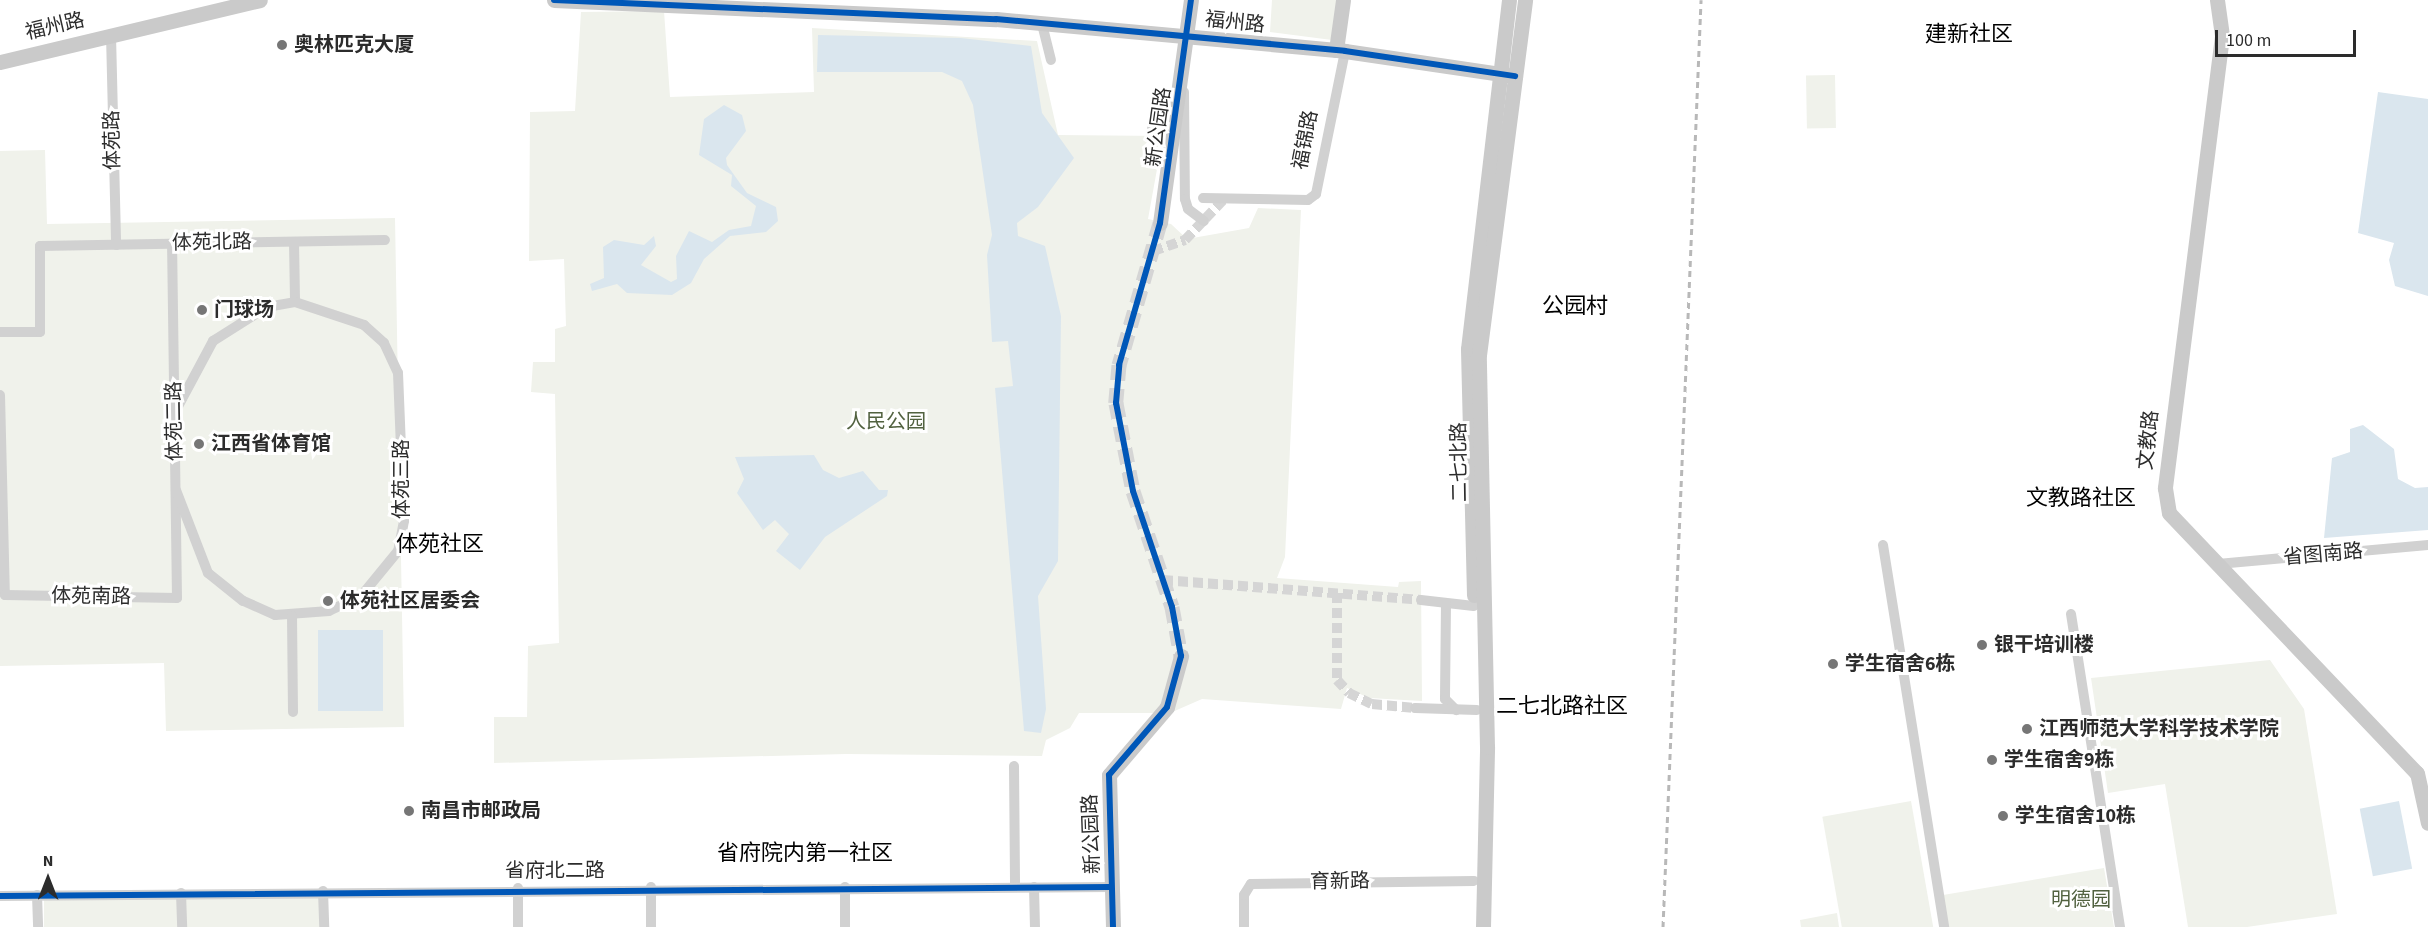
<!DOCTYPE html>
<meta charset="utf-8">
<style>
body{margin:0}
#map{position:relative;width:2428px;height:927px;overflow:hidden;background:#fff;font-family:"Source Sans 3","Noto Sans SC",sans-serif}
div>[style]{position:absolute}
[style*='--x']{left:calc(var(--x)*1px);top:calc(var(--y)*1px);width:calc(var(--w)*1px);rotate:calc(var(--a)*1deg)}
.green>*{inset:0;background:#f0f2eb;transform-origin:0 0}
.water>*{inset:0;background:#dae6ee;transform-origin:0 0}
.street-tunnel>*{height:10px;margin-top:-5px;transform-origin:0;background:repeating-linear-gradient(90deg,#d5d5d5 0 10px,transparent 0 15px)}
.secondary-tunnel>*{height:15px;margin-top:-7.5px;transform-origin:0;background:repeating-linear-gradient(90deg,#d5d5d5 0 15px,transparent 0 23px)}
.street>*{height:10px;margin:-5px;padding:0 5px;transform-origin:5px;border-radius:5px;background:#d1d1d1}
.secondary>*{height:15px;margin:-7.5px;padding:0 7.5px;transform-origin:7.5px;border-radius:7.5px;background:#cacaca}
.rail>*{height:3px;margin-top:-1.5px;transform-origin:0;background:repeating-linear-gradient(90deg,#b8b8b8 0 6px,transparent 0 10.5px)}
.cycleway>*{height:6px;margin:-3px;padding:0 3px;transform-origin:3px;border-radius:3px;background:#0057b8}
.dots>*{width:16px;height:16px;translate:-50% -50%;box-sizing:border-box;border:3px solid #fff;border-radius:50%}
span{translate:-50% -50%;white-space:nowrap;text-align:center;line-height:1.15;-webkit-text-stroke:6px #fff;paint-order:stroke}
.street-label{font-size:20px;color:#2c2c2c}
.poi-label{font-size:20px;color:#2c2c2c;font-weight:700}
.left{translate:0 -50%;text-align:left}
.park-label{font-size:20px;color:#526240}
.quarter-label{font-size:22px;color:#000}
.north{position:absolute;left:18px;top:849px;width:60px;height:60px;-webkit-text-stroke:4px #fff;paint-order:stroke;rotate:0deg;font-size:16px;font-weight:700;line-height:24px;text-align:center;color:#2c2c2c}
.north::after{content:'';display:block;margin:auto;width:21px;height:27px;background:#2c2c2c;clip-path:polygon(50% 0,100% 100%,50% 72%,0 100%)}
.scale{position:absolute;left:2215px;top:30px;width:141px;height:27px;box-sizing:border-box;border:3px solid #2c2c2c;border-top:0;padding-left:8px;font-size:18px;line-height:21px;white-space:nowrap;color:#2c2c2c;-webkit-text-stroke:4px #fff;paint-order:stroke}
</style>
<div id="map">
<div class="green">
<i style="clip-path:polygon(1272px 0,1337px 0,1332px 40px,1270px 32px)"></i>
<i style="clip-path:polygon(664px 11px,670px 97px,814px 92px,812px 28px,1037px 41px,1058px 135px,1163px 136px,1148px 219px,1171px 224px,1187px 239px,1249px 228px,1258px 208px,1301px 210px,1285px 557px,1277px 578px,1398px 587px,1399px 582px,1421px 581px,1422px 701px,1369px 698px,1347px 688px,1341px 709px,1202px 699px,1170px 713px,1079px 713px,1070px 728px,1046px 740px,1042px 756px,846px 754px,494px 763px,494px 717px,527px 717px,528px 646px,559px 643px,555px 394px,531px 392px,533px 362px,555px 362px,555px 329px,566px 326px,564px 259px,529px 261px,530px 112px,575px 111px,581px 12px)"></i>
<i style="left:1835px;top:75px;width:53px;height:29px;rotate:89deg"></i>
<i style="clip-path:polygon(45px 150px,47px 224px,395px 218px,404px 727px,166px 731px,164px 663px,0 666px,0 151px)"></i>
<i style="clip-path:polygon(2270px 660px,2304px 709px,2337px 914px,2247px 927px,2188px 927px,2165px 784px,2108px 793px,2091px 678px)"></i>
<i style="left:1911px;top:801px;width:128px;height:90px;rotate:80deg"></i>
<i style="clip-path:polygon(2104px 868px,2114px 927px,1948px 927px,1943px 895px)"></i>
<i style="clip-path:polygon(320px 894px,321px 927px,44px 927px,44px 900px)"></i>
<i style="clip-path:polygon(1837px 913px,1839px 927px,1801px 927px,1800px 920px)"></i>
</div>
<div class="water">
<i style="clip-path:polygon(818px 35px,961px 38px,1031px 46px,1042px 113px,1074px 158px,1038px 207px,1017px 223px,1018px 236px,1045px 246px,1061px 316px,1058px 561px,1038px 596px,1046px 709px,1041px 733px,1024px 731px,995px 388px,1013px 386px,1008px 341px,992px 342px,987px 255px,992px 235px,973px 105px,962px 81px,942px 72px,817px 72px)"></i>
<i style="clip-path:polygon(2378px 92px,2428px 99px,2428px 296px,2395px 286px,2389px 260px,2394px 243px,2358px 233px)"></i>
<i style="clip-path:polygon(724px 105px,742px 115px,746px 131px,726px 158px,727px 165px,747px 193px,776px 207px,778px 221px,766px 232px,730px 236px,704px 259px,691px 283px,672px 295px,627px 293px,617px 284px,592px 291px,590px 284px,604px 278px,603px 247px,614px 240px,644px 245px,654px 236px,656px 246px,641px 265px,671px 282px,677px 279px,676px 256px,689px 231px,712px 242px,729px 230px,751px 226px,756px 206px,731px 186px,732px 175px,699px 155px,704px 119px)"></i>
<i style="clip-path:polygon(2363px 425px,2394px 449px,2398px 479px,2415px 488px,2428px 487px,2428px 530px,2324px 538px,2332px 458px,2350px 452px,2350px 429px)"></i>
<i style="clip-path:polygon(814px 455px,823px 470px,839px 478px,863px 471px,879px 490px,888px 490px,887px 496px,825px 537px,800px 570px,776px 551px,789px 534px,775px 520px,763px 530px,737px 493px,744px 479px,735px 457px)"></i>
<i style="left:318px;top:630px;width:65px;height:81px"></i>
<i style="left:2399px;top:801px;width:69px;height:40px;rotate:79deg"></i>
</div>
<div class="street-tunnel">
<i style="--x:1153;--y:251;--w:34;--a:-19"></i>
<i style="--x:1185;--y:240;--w:58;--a:-46.4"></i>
<i style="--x:1163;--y:580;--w:259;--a:4.4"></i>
<i style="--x:1337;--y:593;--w:87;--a:90"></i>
<i style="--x:1337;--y:680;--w:18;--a:47"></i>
<i style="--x:1349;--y:693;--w:25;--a:26"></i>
<i style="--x:1372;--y:704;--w:43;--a:5.3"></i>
</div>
<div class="secondary-tunnel">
<i style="--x:1160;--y:223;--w:148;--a:106.1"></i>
<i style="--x:1119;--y:365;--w:38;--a:95"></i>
<i style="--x:1116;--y:403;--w:90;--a:79.1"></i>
<i style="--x:1133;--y:491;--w:122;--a:71.4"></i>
<i style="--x:1172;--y:607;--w:50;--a:79.6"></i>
</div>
<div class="street">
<i style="--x:1042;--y:24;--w:37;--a:76"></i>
<i style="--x:111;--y:35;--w:210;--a:88.6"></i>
<i style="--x:1184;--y:92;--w:107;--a:89.5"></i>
<i style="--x:1185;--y:199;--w:10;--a:73"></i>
<i style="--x:1188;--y:209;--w:20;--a:37"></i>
<i style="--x:1152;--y:127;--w:25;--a:2"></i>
<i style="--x:1203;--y:198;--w:105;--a:1.1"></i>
<i style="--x:1308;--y:200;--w:10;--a:-37"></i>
<i style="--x:1316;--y:194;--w:146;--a:-78.5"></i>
<i style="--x:294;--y:242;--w:60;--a:89"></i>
<i style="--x:0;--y:332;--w:40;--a:0"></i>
<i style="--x:40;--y:332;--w:86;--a:-90"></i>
<i style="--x:40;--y:246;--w:345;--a:-1"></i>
<i style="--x:0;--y:395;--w:200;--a:88.6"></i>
<i style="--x:5;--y:595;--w:172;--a:1"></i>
<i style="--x:177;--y:598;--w:354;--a:-90.8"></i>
<i style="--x:174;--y:414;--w:83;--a:-61.9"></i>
<i style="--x:213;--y:341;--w:64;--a:-32.2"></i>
<i style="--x:267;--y:307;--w:28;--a:-10"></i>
<i style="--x:295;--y:302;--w:73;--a:18.4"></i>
<i style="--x:364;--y:325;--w:27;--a:42"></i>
<i style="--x:384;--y:343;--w:33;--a:65"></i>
<i style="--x:398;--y:373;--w:148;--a:87.7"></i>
<i style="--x:404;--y:521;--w:31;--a:101"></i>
<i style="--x:398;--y:551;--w:58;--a:129.4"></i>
<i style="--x:361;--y:596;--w:35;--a:155"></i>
<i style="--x:329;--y:611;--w:54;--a:175.8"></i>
<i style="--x:275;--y:615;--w:35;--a:-156"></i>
<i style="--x:243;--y:601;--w:45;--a:-141.3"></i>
<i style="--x:208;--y:573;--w:89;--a:-111.1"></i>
<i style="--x:1883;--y:545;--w:387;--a:80.9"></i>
<i style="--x:2218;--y:564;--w:211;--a:-5.2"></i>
<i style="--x:1421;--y:600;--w:53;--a:6.5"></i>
<i style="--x:1446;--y:603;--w:96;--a:90.6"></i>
<i style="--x:1445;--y:699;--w:16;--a:45"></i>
<i style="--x:2071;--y:614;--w:317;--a:81.1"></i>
<i style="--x:292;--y:616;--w:96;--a:89.4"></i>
<i style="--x:1415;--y:708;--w:62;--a:1.8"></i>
<i style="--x:1014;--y:766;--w:121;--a:89.5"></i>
<i style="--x:845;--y:887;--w:40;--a:90"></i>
<i style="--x:1034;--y:887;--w:40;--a:88.6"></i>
<i style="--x:518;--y:888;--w:39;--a:90"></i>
<i style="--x:323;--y:891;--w:36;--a:88"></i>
<i style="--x:181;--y:893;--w:34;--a:88"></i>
<i style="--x:37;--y:895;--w:32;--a:88"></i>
<i style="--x:0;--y:896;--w:1111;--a:-0.46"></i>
<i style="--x:651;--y:927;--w:40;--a:-90"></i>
<i style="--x:1244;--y:927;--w:32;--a:-90"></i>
<i style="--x:1244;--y:895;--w:13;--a:-58"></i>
<i style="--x:1251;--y:884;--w:223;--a:-0.8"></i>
</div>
<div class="secondary">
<i style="--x:554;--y:0;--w:442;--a:2.5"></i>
<i style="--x:996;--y:19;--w:350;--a:5.2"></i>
<i style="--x:1345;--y:51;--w:172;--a:8.4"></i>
<i style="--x:2217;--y:0;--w:36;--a:82"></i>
<i style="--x:2222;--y:36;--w:456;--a:97.2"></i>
<i style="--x:2165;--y:488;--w:25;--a:81"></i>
<i style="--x:2169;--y:513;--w:359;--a:46.4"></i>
<i style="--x:2417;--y:773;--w:51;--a:77.6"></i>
<i style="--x:1336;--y:50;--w:50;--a:-82"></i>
<i style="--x:0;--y:62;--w:267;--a:-13.4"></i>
<i style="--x:1160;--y:223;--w:225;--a:-82.1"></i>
<i style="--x:1474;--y:595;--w:246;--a:-91.4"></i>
<i style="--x:1468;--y:349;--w:351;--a:-83.3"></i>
<i style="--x:1113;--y:927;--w:152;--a:-91.5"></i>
<i style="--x:1109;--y:775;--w:89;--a:-49.5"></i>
<i style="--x:1167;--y:707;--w:53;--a:-74.6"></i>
<i style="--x:1483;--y:927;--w:180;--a:-88.7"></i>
<i style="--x:1487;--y:747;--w:392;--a:-91.2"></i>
<i style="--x:1479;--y:355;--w:358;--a:-82.6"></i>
</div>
<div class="rail">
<i style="--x:1663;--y:927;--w:928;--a:-87.65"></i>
</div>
<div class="cycleway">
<i style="--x:554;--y:0;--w:442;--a:2.5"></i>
<i style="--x:996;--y:19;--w:350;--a:5.2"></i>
<i style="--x:1345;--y:51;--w:172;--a:8.4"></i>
<i style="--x:0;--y:896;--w:1111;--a:-0.46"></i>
<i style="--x:1113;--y:927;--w:152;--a:-91.5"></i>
<i style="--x:1109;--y:775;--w:89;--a:-49.5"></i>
<i style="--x:1167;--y:707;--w:53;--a:-74.6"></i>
<i style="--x:1181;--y:656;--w:50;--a:-100.4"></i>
<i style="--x:1172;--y:607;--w:122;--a:-108.6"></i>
<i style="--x:1133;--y:491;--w:90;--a:-100.9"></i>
<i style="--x:1116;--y:403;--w:38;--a:-85"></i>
<i style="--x:1119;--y:365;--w:148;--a:-73.9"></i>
<i style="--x:1160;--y:223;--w:225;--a:-82.1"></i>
</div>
<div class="dots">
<i style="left:282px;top:45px;background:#767676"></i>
<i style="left:202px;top:310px;background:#767676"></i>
<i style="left:199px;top:444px;background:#767676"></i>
<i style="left:328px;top:601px;background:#767676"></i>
<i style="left:1982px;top:645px;background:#767676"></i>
<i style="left:1833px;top:664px;background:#767676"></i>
<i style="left:2027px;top:729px;background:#767676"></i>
<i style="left:1992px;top:760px;background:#767676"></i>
<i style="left:409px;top:811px;background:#767676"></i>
<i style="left:2003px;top:816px;background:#767676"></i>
</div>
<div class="street-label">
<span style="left:1235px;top:23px;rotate:6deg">福州路</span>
<span style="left:55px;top:27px;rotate:-13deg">福州路</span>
<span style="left:1159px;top:127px;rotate:-82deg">新公园路</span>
<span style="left:113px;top:140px;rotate:-91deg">体苑路</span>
<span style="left:1306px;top:140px;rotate:-79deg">福锦路</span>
<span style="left:212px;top:243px;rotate:-1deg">体苑北路</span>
<span style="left:175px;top:421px;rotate:-91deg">体苑二路</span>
<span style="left:2149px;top:440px;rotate:-84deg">文教路</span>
<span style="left:1460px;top:462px;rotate:-91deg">二七北路</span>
<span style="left:402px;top:479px;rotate:-90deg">体苑三路</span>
<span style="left:2323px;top:555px;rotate:-5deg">省图南路</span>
<span style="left:91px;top:597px;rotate:1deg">体苑南路</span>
<span style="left:1092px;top:834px;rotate:-92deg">新公园路</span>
<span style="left:555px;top:871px">省府北二路</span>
<span style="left:1340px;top:882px;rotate:-1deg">育新路</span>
</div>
<div class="poi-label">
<span class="left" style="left:294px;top:45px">奥林匹克大厦</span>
<span class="left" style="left:214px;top:310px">门球场</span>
<span class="left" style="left:211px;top:444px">江西省体育馆</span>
<span class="left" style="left:340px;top:601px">体苑社区居委会</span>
<span class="left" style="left:1994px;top:645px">银干培训楼</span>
<span class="left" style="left:1845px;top:664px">学生宿舍6栋</span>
<span class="left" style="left:2039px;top:729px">江西师范大学科学技术学院</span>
<span class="left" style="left:2004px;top:760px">学生宿舍9栋</span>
<span class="left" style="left:421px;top:811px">南昌市邮政局</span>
<span class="left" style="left:2015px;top:816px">学生宿舍10栋</span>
</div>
<div class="park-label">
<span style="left:886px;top:422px">人民公园</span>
<span style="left:2081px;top:900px">明德园</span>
</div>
<div class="quarter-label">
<span style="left:1969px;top:35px">建新社区</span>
<span style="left:1575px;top:307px">公园村</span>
<span style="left:2081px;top:499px">文教路社区</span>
<span style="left:440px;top:545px">体苑社区</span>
<span style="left:1562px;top:707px">二七北路社区</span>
<span style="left:805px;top:854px">省府院内第一社区</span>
</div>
<div class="north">N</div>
<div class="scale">100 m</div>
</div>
